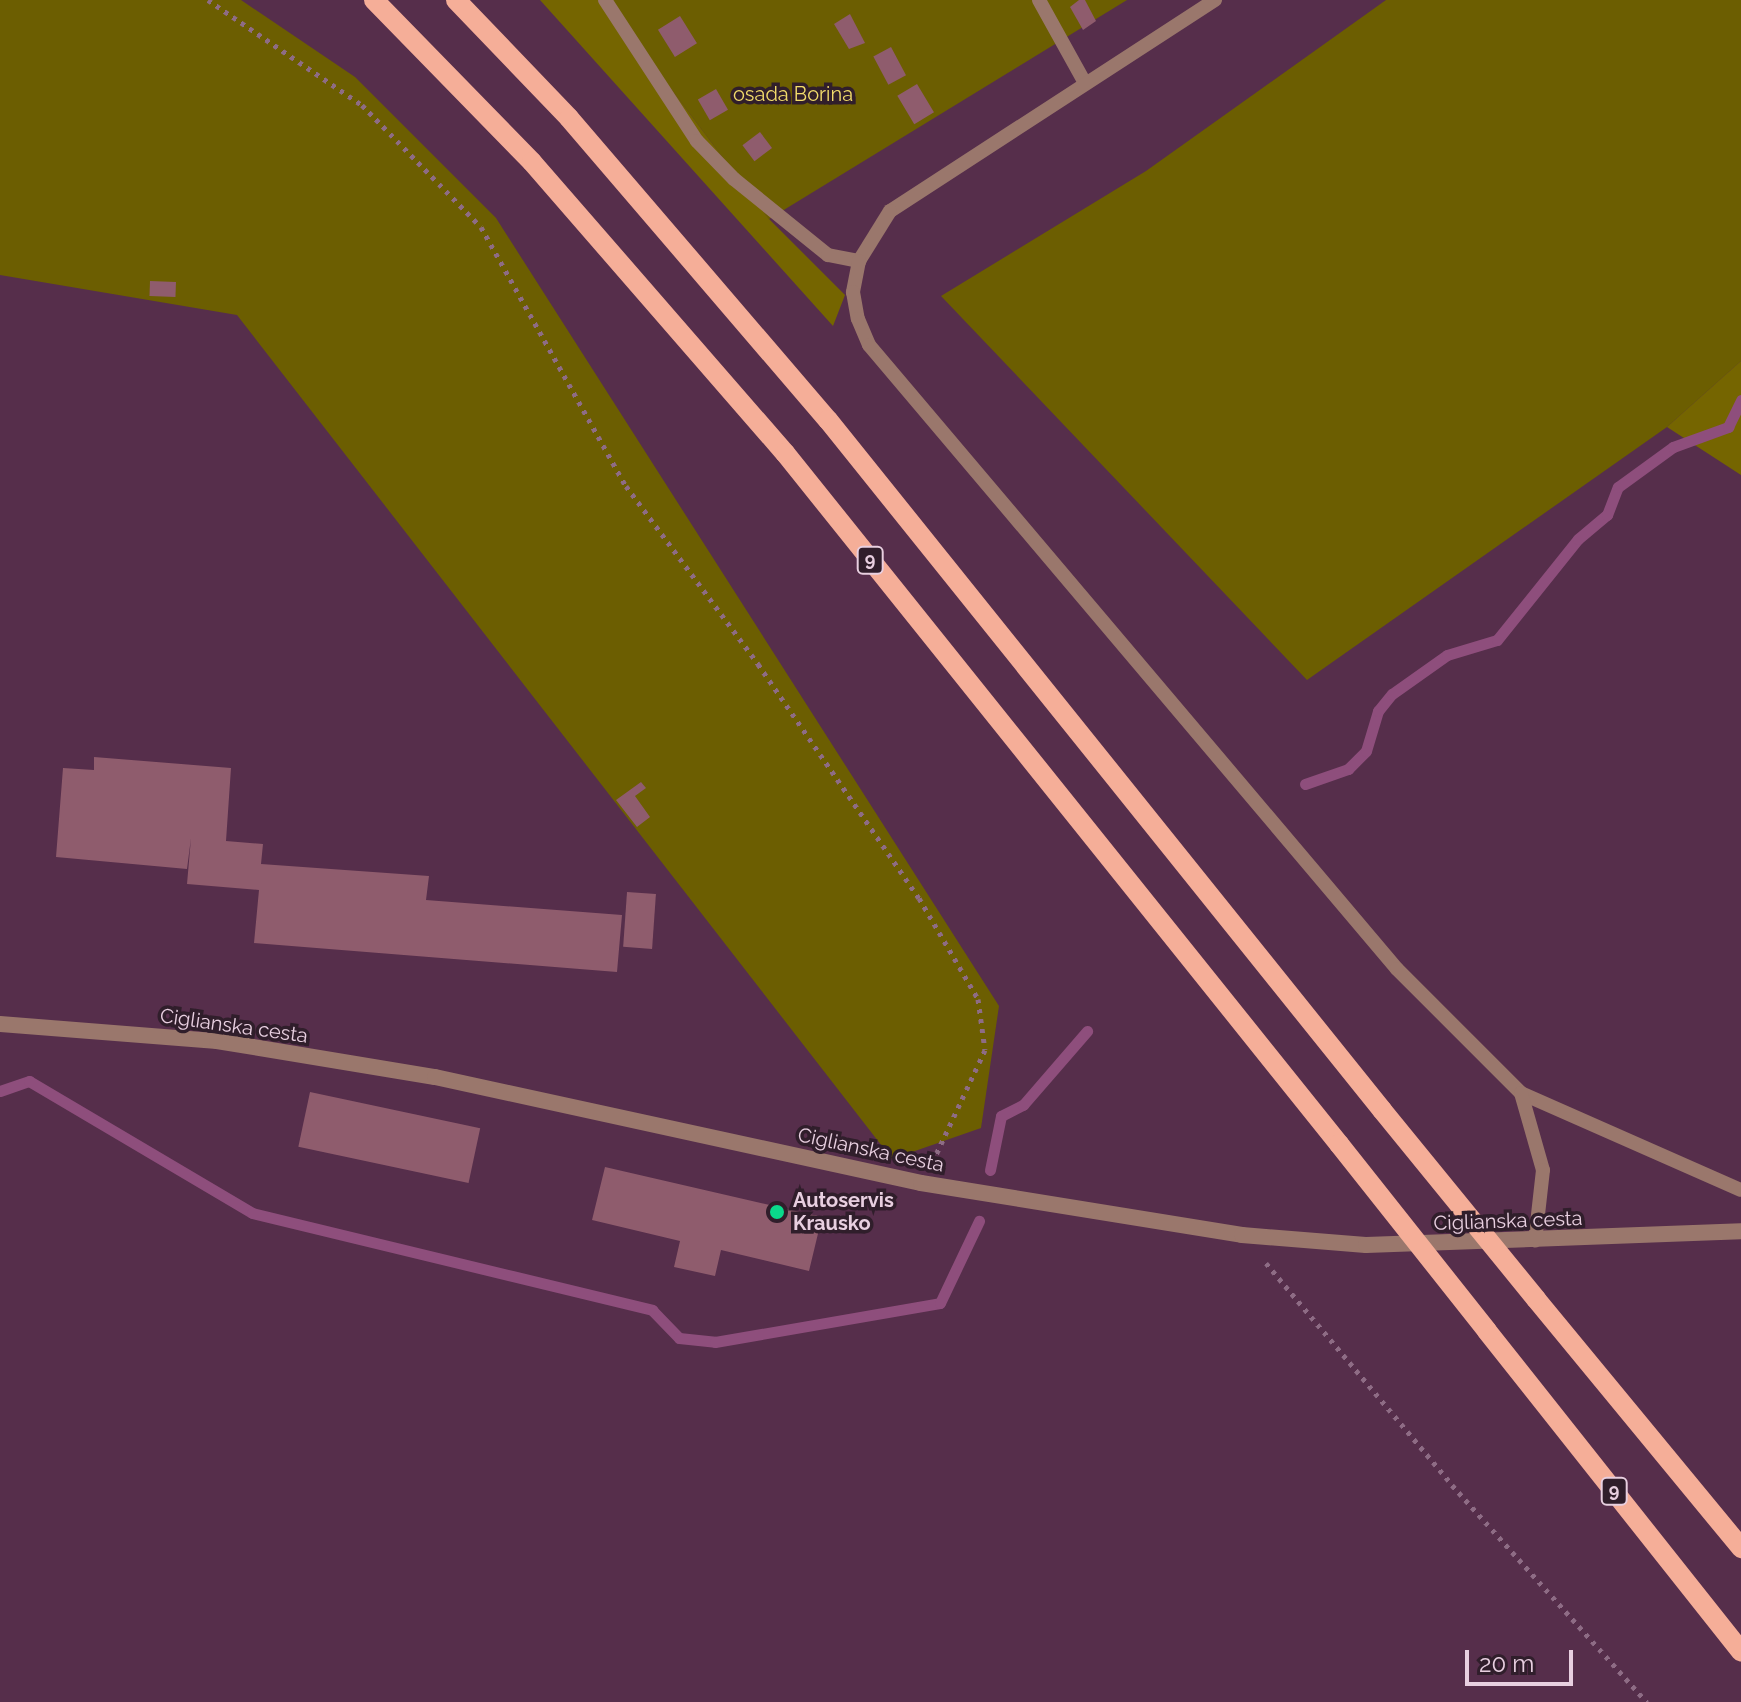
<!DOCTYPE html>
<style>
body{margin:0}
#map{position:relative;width:1741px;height:1702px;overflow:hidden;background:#562e4b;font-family:Raleway,sans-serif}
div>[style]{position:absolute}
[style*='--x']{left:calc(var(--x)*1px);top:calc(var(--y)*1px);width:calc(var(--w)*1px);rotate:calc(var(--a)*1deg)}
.green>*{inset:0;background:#6c5e01}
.forest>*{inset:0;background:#756500}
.stream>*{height:11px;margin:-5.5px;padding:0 5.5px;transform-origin:5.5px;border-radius:5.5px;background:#8e4e7c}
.building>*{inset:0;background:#8f5c6d;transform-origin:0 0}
.path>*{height:5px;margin-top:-2.5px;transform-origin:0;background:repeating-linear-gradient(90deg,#8e6c85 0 4px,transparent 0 10px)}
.service>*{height:14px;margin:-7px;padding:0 7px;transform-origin:7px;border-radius:7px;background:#9a776c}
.tertiary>*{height:16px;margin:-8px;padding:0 8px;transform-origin:8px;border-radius:8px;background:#9a776c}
.primary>*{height:20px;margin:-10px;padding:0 10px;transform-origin:10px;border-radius:10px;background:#f5ae98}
.primary-bridge>*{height:20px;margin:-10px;padding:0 10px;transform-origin:10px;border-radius:10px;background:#f5ae98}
.dots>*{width:22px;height:22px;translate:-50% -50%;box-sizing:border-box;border:4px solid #301e2b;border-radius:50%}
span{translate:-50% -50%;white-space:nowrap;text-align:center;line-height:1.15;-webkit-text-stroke:7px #301e2b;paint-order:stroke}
.shield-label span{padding:2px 6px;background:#301e2b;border:2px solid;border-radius:6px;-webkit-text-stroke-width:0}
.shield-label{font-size:18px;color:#e8cfe0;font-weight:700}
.park-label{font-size:20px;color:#f2dc6b}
.street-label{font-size:20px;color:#e8cfe0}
.poi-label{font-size:20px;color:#e8cfe0;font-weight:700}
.left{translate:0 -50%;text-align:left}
.scale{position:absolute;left:1465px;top:1650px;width:108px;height:36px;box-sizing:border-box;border:4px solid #e8cfe0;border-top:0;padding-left:10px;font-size:24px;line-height:28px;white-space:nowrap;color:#e8cfe0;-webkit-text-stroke:6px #301e2b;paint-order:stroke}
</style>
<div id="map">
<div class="green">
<i style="clip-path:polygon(0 0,241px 0,355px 77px,496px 218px,999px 1006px,981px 1128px,892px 1159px,237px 315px,0 275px)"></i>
<i style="clip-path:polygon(604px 0,1127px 0,769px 219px)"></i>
<i style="clip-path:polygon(1386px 0,1741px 0,1741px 361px,1667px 427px,1307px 680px,941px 296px,1146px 171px)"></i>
</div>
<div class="forest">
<i style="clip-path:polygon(540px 0,604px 0,769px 219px,845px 295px,833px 326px)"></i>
<i style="clip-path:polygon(1741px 361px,1741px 475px,1667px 427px)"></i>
</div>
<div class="stream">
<i style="--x:1305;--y:784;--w:46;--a:-19.2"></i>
<i style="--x:1348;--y:769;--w:25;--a:-45"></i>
<i style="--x:1366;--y:751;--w:42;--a:-73.3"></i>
<i style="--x:1378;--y:711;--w:22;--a:-51"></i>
<i style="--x:1392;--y:694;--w:67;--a:-35.3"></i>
<i style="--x:1447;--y:655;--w:52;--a:-16.7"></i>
<i style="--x:1497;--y:640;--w:129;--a:-51.3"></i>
<i style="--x:1578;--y:539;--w:38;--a:-40"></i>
<i style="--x:1607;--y:515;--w:30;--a:-69"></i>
<i style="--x:1618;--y:487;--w:68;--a:-36"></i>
<i style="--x:1673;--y:447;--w:59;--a:-20"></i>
<i style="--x:1728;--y:427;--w:30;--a:-64"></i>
<i style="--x:0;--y:1091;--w:31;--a:-19"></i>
<i style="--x:29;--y:1081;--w:259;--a:30.6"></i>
<i style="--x:252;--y:1213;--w:412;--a:13.6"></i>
<i style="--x:652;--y:1310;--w:39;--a:46"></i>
<i style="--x:679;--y:1338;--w:36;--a:6"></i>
<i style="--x:715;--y:1342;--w:228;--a:-9.8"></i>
<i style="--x:940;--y:1303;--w:91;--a:-64.6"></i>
<i style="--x:990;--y:1170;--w:55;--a:-78.5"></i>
<i style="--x:1001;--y:1116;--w:25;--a:-27"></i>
<i style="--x:1023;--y:1105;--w:98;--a:-49.1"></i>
</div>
<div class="building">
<i style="clip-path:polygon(1079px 0,1085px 0,1096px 21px,1083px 30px,1070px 7px)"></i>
<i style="clip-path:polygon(850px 14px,865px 43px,849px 49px,834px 24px)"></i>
<i style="left:680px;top:16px;width:32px;height:26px;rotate:58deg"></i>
<i style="left:891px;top:47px;width:32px;height:20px;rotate:62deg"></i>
<i style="left:917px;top:84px;width:33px;height:23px;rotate:59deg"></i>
<i style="left:716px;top:89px;width:24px;height:21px;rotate:60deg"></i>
<i style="left:760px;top:132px;width:20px;height:22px;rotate:53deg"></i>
<i style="left:150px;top:281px;width:26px;height:15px;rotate:2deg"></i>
<i style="clip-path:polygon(94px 757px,231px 768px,226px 841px,263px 844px,261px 864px,429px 876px,426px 900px,622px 915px,617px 972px,254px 943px,259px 890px,187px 884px,191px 838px,187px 869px,56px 857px,63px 768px,94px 770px)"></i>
<i style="clip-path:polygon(641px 782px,646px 788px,635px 796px,650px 817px,637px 827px,616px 800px)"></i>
<i style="left:627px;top:892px;width:29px;height:55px;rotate:4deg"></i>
<i style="left:310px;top:1092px;width:174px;height:56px;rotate:12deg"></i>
<i style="clip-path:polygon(605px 1167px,822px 1217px,809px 1271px,721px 1250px,715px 1276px,674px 1267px,680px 1241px,592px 1220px)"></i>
</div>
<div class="path">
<i style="--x:208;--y:0;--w:186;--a:34.3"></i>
<i style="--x:362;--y:105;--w:170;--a:45.7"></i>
<i style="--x:481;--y:227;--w:297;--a:60.8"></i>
<i style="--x:626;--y:486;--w:222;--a:53.4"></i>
<i style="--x:758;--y:664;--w:284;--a:55.5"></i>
<i style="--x:919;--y:898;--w:117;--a:59.7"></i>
<i style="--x:978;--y:999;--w:51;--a:82.2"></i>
<i style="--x:985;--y:1050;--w:123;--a:115.1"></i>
<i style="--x:1266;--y:1263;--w:290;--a:50"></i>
<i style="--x:1452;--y:1485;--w:292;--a:48.1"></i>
</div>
<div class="service">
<i style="--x:605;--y:0;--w:168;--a:56.9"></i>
<i style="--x:697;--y:141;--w:53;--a:45.8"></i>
<i style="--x:734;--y:179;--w:121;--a:39"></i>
<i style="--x:828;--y:255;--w:32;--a:11"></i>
<i style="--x:1039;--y:0;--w:95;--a:61"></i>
<i style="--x:1215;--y:0;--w:387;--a:147"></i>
<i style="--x:890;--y:211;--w:59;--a:121.8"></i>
<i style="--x:859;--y:261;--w:32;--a:101"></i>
<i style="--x:853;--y:292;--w:27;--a:80"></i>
<i style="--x:858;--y:319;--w:28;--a:67"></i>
<i style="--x:869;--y:345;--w:817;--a:49.76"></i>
<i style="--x:1397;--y:969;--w:175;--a:45"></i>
<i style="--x:1521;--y:1093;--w:240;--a:23.8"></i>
<i style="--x:1521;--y:1093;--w:80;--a:74.1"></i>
<i style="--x:1543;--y:1170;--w:71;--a:96.4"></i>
</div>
<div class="tertiary">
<i style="--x:0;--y:1024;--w:218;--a:4.5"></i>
<i style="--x:217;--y:1041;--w:221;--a:9.4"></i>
<i style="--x:435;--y:1077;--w:497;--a:12.3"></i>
<i style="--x:921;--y:1183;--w:325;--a:9.2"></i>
<i style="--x:1242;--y:1235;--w:124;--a:4.6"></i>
<i style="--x:1366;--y:1245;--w:375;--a:-2.1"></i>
</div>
<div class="primary">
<i style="--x:374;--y:0;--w:226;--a:45.7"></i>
<i style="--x:532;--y:162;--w:386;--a:49"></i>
<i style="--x:785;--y:453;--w:886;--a:51.28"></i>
<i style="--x:456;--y:0;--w:163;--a:46.2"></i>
<i style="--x:569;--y:118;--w:398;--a:49.4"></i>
<i style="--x:828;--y:420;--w:885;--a:51.24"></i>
<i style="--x:1536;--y:1299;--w:323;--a:50.5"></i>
<i style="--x:1487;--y:1331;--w:409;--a:51.6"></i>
</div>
<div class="primary-bridge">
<i style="--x:1382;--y:1110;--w:244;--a:50.8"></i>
<i style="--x:1339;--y:1144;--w:238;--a:51.6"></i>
</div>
<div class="dots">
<i style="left:777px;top:1212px;background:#0ad98b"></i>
</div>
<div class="shield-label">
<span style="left:870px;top:560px">9</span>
<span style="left:1614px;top:1491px">9</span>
</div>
<div class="park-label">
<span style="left:793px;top:94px">osada Borina</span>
</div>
<div class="street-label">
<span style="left:234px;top:1026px;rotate:8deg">Ciglianska cesta</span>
<span style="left:871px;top:1150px;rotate:12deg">Ciglianska cesta</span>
<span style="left:1508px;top:1221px;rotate:-2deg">Ciglianska cesta</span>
</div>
<div class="poi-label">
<span class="left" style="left:793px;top:1212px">Autoservis<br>Krausko</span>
</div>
<div class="scale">20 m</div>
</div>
